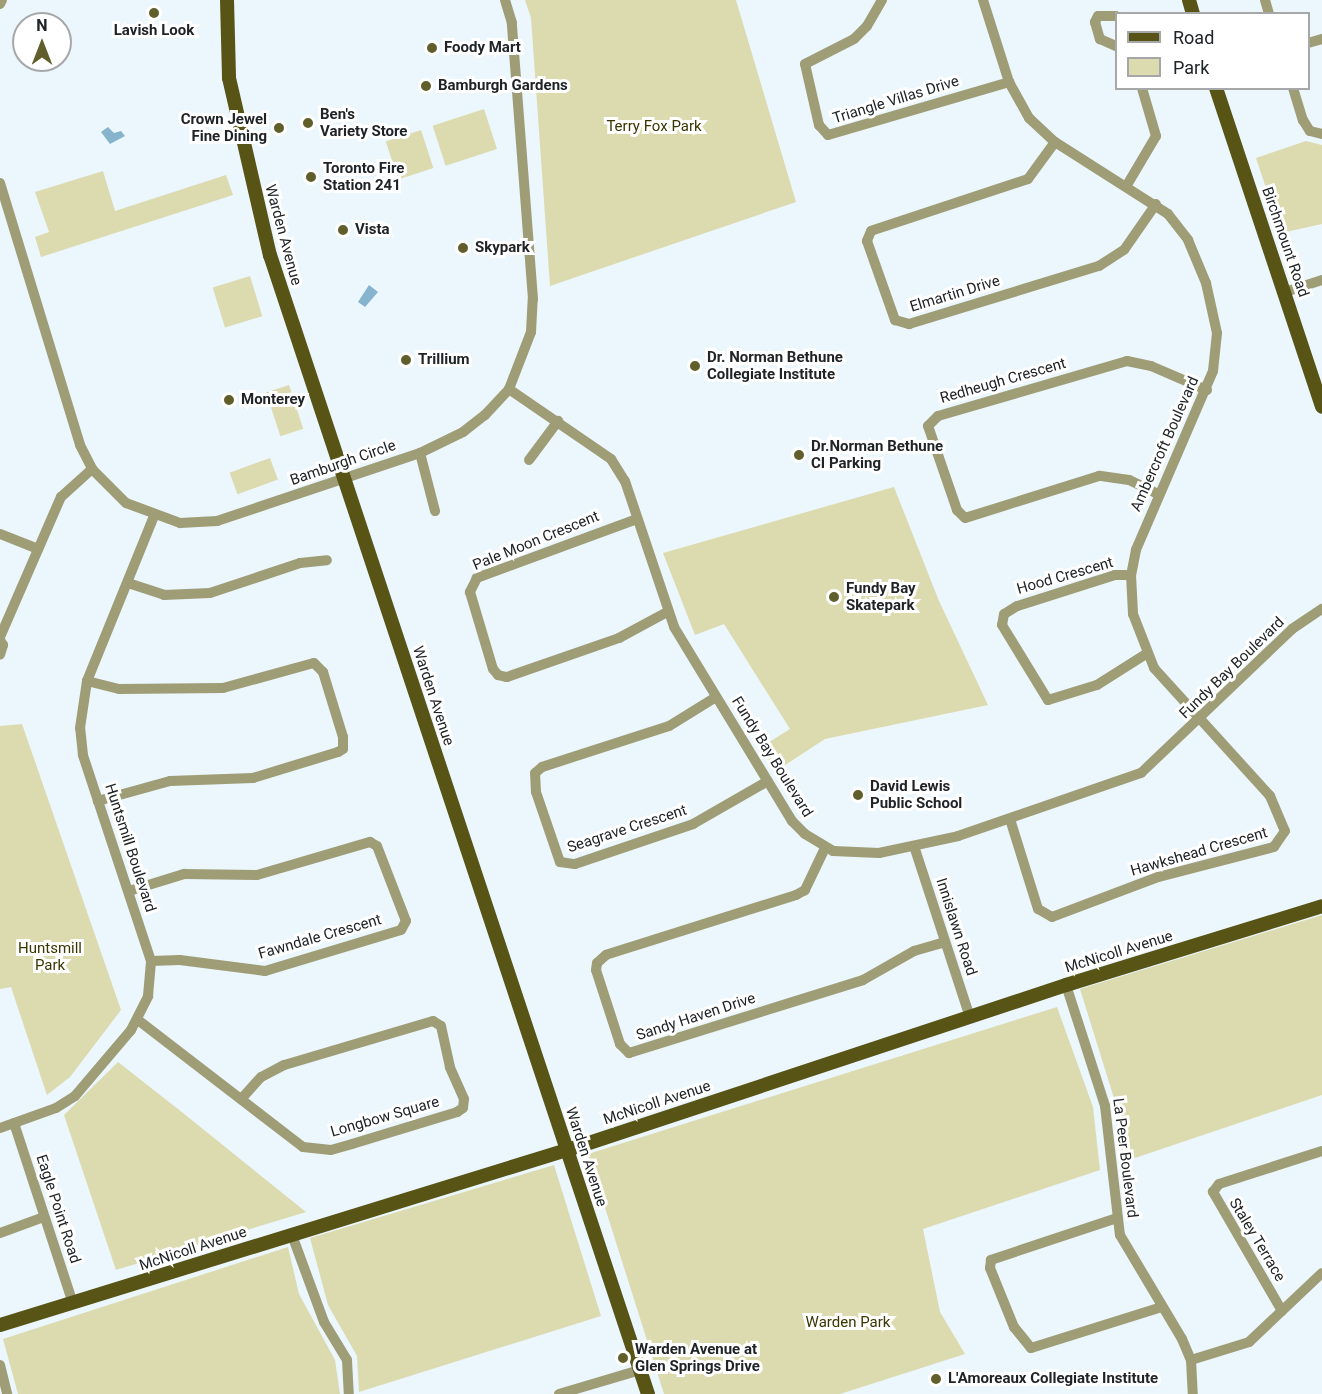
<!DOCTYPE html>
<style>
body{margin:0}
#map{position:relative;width:1322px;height:1394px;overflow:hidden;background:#ebf6fd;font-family:Roboto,sans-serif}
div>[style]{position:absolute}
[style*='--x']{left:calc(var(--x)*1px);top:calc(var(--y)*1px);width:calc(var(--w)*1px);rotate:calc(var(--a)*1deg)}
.green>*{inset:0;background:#dcdbaf;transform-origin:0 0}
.water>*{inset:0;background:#87b4cd}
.minor>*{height:10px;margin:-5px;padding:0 5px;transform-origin:5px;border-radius:5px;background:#9e9d76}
.major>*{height:14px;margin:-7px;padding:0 7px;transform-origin:7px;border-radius:7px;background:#575416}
.dots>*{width:16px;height:16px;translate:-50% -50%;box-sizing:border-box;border:3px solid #fff;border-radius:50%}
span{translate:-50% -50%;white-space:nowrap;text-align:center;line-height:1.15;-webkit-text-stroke:6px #fff;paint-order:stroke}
.poi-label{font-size:15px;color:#202427;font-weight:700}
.left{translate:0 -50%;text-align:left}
.right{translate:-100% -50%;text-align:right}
.street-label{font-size:15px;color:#202427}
.park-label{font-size:15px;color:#393600}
.legend{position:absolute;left:1115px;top:12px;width:195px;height:78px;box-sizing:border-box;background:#fff;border:2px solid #a6a7a9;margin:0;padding:8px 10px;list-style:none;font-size:18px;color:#202427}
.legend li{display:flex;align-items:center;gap:12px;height:30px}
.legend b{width:30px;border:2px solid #a6a7a9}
.north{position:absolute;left:12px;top:12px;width:60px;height:60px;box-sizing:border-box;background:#fff;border:2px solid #a6a7a9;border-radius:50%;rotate:0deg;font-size:16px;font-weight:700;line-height:24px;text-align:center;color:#202427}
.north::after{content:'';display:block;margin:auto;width:21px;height:27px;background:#605e2a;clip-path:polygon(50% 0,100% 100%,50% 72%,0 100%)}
</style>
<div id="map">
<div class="green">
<i style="clip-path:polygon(525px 0,736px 0,796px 202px,550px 286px,531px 18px)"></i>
<i style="left:484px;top:109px;width:42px;height:54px;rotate:72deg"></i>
<i style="left:421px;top:130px;width:40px;height:37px;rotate:72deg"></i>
<i style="clip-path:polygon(1306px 141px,1322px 145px,1322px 224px,1281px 233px,1256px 158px)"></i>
<i style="clip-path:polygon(103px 171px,115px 211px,226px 175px,233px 195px,41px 257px,35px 237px,49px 232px,35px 192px)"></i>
<i style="left:250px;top:276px;width:42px;height:39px;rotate:73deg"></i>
<i style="left:289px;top:385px;width:46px;height:24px;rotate:72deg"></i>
<i style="left:270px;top:458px;width:23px;height:43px;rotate:70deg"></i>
<i style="clip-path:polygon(894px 487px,939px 601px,988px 705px,825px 739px,776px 771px,761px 747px,790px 729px,724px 624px,695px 635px,663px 553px)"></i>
<i style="clip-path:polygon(22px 724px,121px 1010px,70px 1077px,47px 1095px,11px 987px,0 989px,0 726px)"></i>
<i style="clip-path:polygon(1322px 915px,1322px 1095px,1123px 1162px,1118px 1111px,1080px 989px)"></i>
<i style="clip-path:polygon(1057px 1007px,1093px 1107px,1100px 1170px,923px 1229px,940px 1312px,965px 1354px,840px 1394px,664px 1394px,588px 1154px)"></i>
<i style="clip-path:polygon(118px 1062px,183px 1113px,306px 1212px,116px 1270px,64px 1115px)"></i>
<i style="clip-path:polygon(554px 1165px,601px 1316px,359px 1392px,357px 1356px,328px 1305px,310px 1238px)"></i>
<i style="clip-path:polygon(288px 1247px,299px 1294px,335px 1360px,340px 1394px,18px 1394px,3px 1339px)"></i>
</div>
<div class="water">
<i style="clip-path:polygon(108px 127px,114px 133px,121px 131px,125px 136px,110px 144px,101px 132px)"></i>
<i style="clip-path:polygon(369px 285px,378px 292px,365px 307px,358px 302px)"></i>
</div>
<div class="minor">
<i style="--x:882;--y:0;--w:30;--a:120"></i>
<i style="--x:867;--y:26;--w:18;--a:135"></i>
<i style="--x:854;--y:39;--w:55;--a:153"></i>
<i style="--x:805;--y:64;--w:63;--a:77.1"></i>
<i style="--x:819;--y:125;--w:13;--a:48"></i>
<i style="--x:828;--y:135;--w:189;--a:-16.3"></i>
<i style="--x:983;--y:0;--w:86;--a:72.4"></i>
<i style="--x:1009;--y:82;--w:41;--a:60.9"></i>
<i style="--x:1029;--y:118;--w:35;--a:43"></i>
<i style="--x:1055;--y:142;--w:134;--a:32.5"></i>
<i style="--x:1168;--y:214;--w:33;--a:52"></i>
<i style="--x:1188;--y:240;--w:47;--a:67.3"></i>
<i style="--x:1206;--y:283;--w:51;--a:77.6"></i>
<i style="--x:1217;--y:333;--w:38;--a:96"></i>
<i style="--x:1213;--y:371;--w:195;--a:113.3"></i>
<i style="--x:1136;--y:550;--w:25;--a:101"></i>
<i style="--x:1131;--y:575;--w:39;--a:87"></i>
<i style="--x:1133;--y:614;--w:58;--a:68.7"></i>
<i style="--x:1154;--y:668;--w:173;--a:47.8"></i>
<i style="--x:1270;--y:796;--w:38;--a:67"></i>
<i style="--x:1285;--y:831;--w:19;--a:125"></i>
<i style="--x:1274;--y:847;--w:120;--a:165.5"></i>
<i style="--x:1158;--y:877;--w:113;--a:159.3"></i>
<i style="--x:1052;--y:917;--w:16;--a:-150"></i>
<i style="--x:1038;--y:909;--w:94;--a:-107.3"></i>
<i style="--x:1265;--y:0;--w:15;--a:74"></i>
<i style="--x:0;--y:4;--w:4;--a:-63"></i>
<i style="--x:1116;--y:16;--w:18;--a:180"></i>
<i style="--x:1098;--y:16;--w:7;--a:117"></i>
<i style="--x:1095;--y:22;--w:18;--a:74"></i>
<i style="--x:1100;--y:39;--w:17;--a:24"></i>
<i style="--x:1308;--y:43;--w:15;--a:-16"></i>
<i style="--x:1293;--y:88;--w:34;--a:73"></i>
<i style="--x:1303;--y:120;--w:13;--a:58"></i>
<i style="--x:1310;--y:131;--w:12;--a:14"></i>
<i style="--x:1055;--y:142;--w:46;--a:126.1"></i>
<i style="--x:1028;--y:179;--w:165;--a:161.7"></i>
<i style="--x:871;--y:231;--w:11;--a:112"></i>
<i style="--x:867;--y:241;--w:84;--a:70.5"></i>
<i style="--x:895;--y:320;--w:15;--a:16"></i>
<i style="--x:909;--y:324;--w:199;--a:-17"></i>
<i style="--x:1099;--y:266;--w:30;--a:-33"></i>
<i style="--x:1124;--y:250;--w:56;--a:-55.2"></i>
<i style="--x:0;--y:183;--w:274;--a:73"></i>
<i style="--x:80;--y:445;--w:27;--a:63"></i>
<i style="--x:92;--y:469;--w:48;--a:45"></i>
<i style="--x:126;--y:503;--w:58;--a:20.3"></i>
<i style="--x:180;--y:523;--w:37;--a:-3"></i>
<i style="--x:217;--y:521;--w:214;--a:-18.5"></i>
<i style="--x:420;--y:453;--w:48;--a:-26"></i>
<i style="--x:463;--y:432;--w:28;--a:-38"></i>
<i style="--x:485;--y:415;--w:35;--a:-47"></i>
<i style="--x:509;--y:389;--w:61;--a:-68.9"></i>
<i style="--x:531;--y:332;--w:33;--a:-87"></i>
<i style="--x:533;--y:299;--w:277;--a:-94.4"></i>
<i style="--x:512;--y:23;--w:24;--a:-107"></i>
<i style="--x:1127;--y:185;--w:57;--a:-59.4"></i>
<i style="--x:1156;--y:136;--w:50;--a:-106.3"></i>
<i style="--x:1285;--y:292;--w:39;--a:-18"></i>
<i style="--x:509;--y:389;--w:124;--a:34.5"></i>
<i style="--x:611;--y:459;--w:26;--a:58"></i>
<i style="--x:625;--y:481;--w:154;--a:71.4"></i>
<i style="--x:674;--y:627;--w:227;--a:58.7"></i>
<i style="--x:792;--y:821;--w:18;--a:45"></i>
<i style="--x:805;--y:834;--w:33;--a:31"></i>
<i style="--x:833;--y:851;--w:46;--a:2.5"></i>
<i style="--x:879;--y:853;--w:81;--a:-12.1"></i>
<i style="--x:958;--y:836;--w:194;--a:-19"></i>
<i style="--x:1141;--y:773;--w:209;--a:-43.6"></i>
<i style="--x:1292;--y:629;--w:36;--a:-34"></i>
<i style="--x:420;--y:453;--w:60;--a:75.5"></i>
<i style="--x:529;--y:460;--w:49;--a:-53.4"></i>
<i style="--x:1158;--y:494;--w:32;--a:-154"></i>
<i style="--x:1129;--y:480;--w:30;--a:-172"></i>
<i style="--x:1099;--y:476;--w:140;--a:162.6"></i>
<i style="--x:965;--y:518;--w:11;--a:-135"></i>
<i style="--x:957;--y:510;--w:89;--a:-109"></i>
<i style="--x:928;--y:426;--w:14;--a:-45"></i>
<i style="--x:938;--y:416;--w:197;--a:-16.2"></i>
<i style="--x:1127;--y:361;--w:25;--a:12"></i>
<i style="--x:1151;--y:366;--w:61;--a:23.2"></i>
<i style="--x:637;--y:519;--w:171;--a:159.8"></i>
<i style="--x:477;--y:578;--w:16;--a:117"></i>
<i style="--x:470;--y:592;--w:80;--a:73.4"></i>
<i style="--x:493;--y:669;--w:8;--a:50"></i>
<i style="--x:498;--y:675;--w:9;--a:13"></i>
<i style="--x:507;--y:677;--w:119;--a:-19.2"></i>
<i style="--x:619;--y:638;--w:55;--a:-28.4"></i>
<i style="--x:0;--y:534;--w:41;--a:21.5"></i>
<i style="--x:1131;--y:575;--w:16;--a:180"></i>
<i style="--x:1115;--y:575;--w:103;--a:162.4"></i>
<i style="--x:1017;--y:606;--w:15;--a:148"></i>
<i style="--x:1004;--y:614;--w:11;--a:100"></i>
<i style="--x:1002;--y:625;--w:88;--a:58.5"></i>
<i style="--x:1048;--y:700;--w:51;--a:-17"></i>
<i style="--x:1097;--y:685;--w:58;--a:-32.3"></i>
<i style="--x:128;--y:583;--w:38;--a:18"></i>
<i style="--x:164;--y:595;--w:46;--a:-2.5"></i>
<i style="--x:210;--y:593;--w:95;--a:-18.4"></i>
<i style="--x:300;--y:563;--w:27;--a:-6"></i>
<i style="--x:0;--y:637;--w:153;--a:-66.5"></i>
<i style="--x:61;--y:497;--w:42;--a:-42.1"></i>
<i style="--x:0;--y:640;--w:6;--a:59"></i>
<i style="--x:3;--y:645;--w:10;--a:107"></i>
<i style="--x:87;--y:681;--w:33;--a:14"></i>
<i style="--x:119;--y:689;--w:104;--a:-0.6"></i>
<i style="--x:223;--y:688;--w:94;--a:-15.4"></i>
<i style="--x:314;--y:663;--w:13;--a:45"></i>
<i style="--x:323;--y:672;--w:68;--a:72.9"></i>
<i style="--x:343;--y:737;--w:12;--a:90"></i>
<i style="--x:343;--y:749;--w:6;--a:149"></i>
<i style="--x:338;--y:752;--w:89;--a:163"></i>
<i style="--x:253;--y:778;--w:83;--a:177.9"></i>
<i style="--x:170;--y:781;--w:75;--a:164.5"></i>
<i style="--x:716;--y:697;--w:55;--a:148.3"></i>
<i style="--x:669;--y:726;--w:133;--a:162.1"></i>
<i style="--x:542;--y:767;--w:9;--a:139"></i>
<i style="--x:535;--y:773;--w:19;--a:87"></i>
<i style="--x:536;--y:792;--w:74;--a:71.1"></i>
<i style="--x:560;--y:862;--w:15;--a:8"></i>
<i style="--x:575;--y:864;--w:125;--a:-18.7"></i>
<i style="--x:693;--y:824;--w:86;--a:-29.8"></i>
<i style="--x:914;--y:846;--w:180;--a:71.9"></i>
<i style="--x:825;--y:848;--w:47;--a:115.5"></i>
<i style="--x:805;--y:890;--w:10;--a:151"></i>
<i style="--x:796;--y:895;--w:199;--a:162.5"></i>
<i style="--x:606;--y:955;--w:12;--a:138"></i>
<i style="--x:597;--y:963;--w:7;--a:98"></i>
<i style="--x:596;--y:970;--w:78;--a:72"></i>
<i style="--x:620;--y:1044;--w:13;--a:45"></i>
<i style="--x:629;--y:1053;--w:245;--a:-17.3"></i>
<i style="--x:863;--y:980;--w:59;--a:-29.6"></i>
<i style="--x:914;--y:951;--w:32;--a:-16"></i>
<i style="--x:129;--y:891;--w:58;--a:-17.2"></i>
<i style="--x:184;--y:874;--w:73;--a:0.8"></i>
<i style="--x:257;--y:875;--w:118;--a:-16.3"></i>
<i style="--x:370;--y:842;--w:8;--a:30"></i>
<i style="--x:377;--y:846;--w:80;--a:68.9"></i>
<i style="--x:406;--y:921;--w:10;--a:119"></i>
<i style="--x:401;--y:930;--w:142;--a:163.2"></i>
<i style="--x:265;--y:971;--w:86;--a:-172.6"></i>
<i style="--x:180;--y:960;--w:29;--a:178"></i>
<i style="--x:1066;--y:985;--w:127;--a:72.1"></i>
<i style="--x:1105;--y:1106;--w:130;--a:83.4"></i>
<i style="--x:1120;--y:1235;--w:121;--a:59.2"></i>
<i style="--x:1182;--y:1339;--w:23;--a:67"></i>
<i style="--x:1191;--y:1360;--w:34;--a:87"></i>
<i style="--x:138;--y:1020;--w:208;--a:37.6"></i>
<i style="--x:303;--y:1147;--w:28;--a:6"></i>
<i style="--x:331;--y:1150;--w:22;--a:-16"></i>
<i style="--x:352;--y:1144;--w:110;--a:-16.9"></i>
<i style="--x:457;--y:1112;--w:7;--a:-34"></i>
<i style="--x:463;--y:1108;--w:9;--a:-84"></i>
<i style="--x:464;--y:1099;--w:35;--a:-114"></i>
<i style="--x:450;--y:1067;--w:42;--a:-102.4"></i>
<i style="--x:441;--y:1026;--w:9;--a:-148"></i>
<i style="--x:433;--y:1021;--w:155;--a:163.5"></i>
<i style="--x:284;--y:1065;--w:26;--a:152"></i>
<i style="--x:261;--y:1077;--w:28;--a:132"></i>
<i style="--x:14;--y:1123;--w:190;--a:71.9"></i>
<i style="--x:0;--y:1128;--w:59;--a:-19.7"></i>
<i style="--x:56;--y:1108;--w:22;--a:-32"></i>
<i style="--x:75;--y:1096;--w:87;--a:-49.7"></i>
<i style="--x:131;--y:1030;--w:38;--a:-63"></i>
<i style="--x:148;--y:996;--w:35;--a:-85"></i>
<i style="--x:151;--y:961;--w:217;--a:-108.3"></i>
<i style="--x:83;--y:755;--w:27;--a:-96"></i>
<i style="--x:80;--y:728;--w:48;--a:-81.5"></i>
<i style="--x:87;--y:681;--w:178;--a:-67.9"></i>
<i style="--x:1117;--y:1218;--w:133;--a:161.6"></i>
<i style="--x:991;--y:1260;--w:8;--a:97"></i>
<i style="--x:990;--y:1268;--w:64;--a:67.9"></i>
<i style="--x:1014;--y:1327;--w:27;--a:51"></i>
<i style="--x:1031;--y:1348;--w:137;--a:-17.4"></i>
<i style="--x:0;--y:1233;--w:47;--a:-20"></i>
<i style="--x:292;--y:1235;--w:93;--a:69.8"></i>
<i style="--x:324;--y:1322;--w:44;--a:58.8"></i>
<i style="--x:347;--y:1360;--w:34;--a:87"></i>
<i style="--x:1282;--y:1311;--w:138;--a:-120.1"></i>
<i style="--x:1213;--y:1192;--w:10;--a:-53"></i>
<i style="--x:1219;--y:1184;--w:108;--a:-17.8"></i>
<i style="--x:1191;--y:1360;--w:61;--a:-17.2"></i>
<i style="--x:1249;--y:1342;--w:100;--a:-43.4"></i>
<i style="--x:0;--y:1365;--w:30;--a:76"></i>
<i style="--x:559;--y:1394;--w:84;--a:-16.5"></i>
</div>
<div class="major">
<i style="--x:227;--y:0;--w:78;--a:88.5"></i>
<i style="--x:229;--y:78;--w:182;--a:77"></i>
<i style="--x:270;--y:255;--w:1200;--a:71.64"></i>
<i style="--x:1189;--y:0;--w:15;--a:74"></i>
<i style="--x:1216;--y:88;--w:336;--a:71.6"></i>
<i style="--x:0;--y:1325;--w:613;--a:-17.16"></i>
<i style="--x:586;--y:1144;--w:506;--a:-18.33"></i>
<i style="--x:1066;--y:985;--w:268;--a:-17.1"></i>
</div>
<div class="dots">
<i style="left:154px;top:13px;background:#605e2a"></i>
<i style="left:432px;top:48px;background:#605e2a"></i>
<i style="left:426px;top:86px;background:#605e2a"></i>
<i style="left:308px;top:123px;background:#605e2a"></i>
<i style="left:279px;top:128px;background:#605e2a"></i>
<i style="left:311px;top:177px;background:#605e2a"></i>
<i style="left:343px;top:230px;background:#605e2a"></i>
<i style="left:463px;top:248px;background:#605e2a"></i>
<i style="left:406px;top:360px;background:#605e2a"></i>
<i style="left:695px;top:366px;background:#605e2a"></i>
<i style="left:229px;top:400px;background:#605e2a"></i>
<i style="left:799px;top:455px;background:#605e2a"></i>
<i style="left:834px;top:597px;background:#605e2a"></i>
<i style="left:858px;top:795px;background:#605e2a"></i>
<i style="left:623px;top:1358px;background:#605e2a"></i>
<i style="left:936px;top:1379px;background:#605e2a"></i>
</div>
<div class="poi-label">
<span style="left:154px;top:31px">Lavish Look</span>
<span class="left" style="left:444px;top:48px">Foody Mart</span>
<span class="left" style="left:438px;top:86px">Bamburgh Gardens</span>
<span class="left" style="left:320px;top:123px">Ben's<br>Variety Store</span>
<span class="right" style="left:267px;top:128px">Crown Jewel<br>Fine Dining</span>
<span class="left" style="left:323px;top:177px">Toronto Fire<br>Station 241</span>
<span class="left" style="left:355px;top:230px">Vista</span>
<span class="left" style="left:475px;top:248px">Skypark</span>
<span class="left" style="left:707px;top:366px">Dr. Norman Bethune<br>Collegiate Institute</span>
<span class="left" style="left:418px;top:360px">Trillium</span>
<span class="left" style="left:241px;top:400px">Monterey</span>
<span class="left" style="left:811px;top:455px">Dr.Norman Bethune<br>CI Parking</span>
<span class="left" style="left:846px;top:597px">Fundy Bay<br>Skatepark</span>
<span class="left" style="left:870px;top:795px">David Lewis<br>Public School</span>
<span class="left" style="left:635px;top:1358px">Warden Avenue at<br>Glen Springs Drive</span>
<span class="left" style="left:948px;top:1379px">L'Amoreaux Collegiate Institute</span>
</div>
<div class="street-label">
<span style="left:896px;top:100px;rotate:-17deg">Triangle Villas Drive</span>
<span style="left:283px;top:235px;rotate:75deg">Warden Avenue</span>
<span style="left:1285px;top:242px;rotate:71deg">Birchmount Road</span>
<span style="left:955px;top:294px;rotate:-17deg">Elmartin Drive</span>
<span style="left:1003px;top:381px;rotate:-16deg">Redheugh Crescent</span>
<span style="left:1165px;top:444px;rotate:-66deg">Ambercroft Boulevard</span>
<span style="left:343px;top:463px;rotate:-19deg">Bamburgh Circle</span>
<span style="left:536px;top:541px;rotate:-22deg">Pale Moon Crescent</span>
<span style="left:1065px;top:576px;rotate:-16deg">Hood Crescent</span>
<span style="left:1232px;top:668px;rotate:-44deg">Fundy Bay Boulevard</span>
<span style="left:433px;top:696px;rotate:72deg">Warden Avenue</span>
<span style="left:772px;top:757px;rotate:58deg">Fundy Bay Boulevard</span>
<span style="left:627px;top:829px;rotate:-18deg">Seagrave Crescent</span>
<span style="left:130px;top:848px;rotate:72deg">Huntsmill Boulevard</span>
<span style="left:1199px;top:852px;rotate:-16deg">Hawkshead Crescent</span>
<span style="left:956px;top:927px;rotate:72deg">Innislawn Road</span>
<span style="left:320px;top:937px;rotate:-16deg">Fawndale Crescent</span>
<span style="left:1119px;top:952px;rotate:-17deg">McNicoll Avenue</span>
<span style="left:696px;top:1017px;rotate:-18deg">Sandy Haven Drive</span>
<span style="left:657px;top:1103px;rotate:-18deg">McNicoll Avenue</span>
<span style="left:385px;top:1117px;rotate:-16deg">Longbow Square</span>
<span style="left:586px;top:1157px;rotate:72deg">Warden Avenue</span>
<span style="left:1125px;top:1158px;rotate:83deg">La Peer Boulevard</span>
<span style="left:58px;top:1209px;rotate:72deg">Eagle Point Road</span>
<span style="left:1257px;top:1240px;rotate:59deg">Staley Terrace</span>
<span style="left:193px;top:1249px;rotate:-18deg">McNicoll Avenue</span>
</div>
<div class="park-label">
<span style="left:654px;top:127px">Terry Fox Park</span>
<span style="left:50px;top:957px">Huntsmill<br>Park</span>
<span style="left:848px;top:1323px">Warden Park</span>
</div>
<ul class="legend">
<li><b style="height:8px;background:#575416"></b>Road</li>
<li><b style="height:16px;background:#dcdbaf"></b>Park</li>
</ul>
<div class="north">N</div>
</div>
